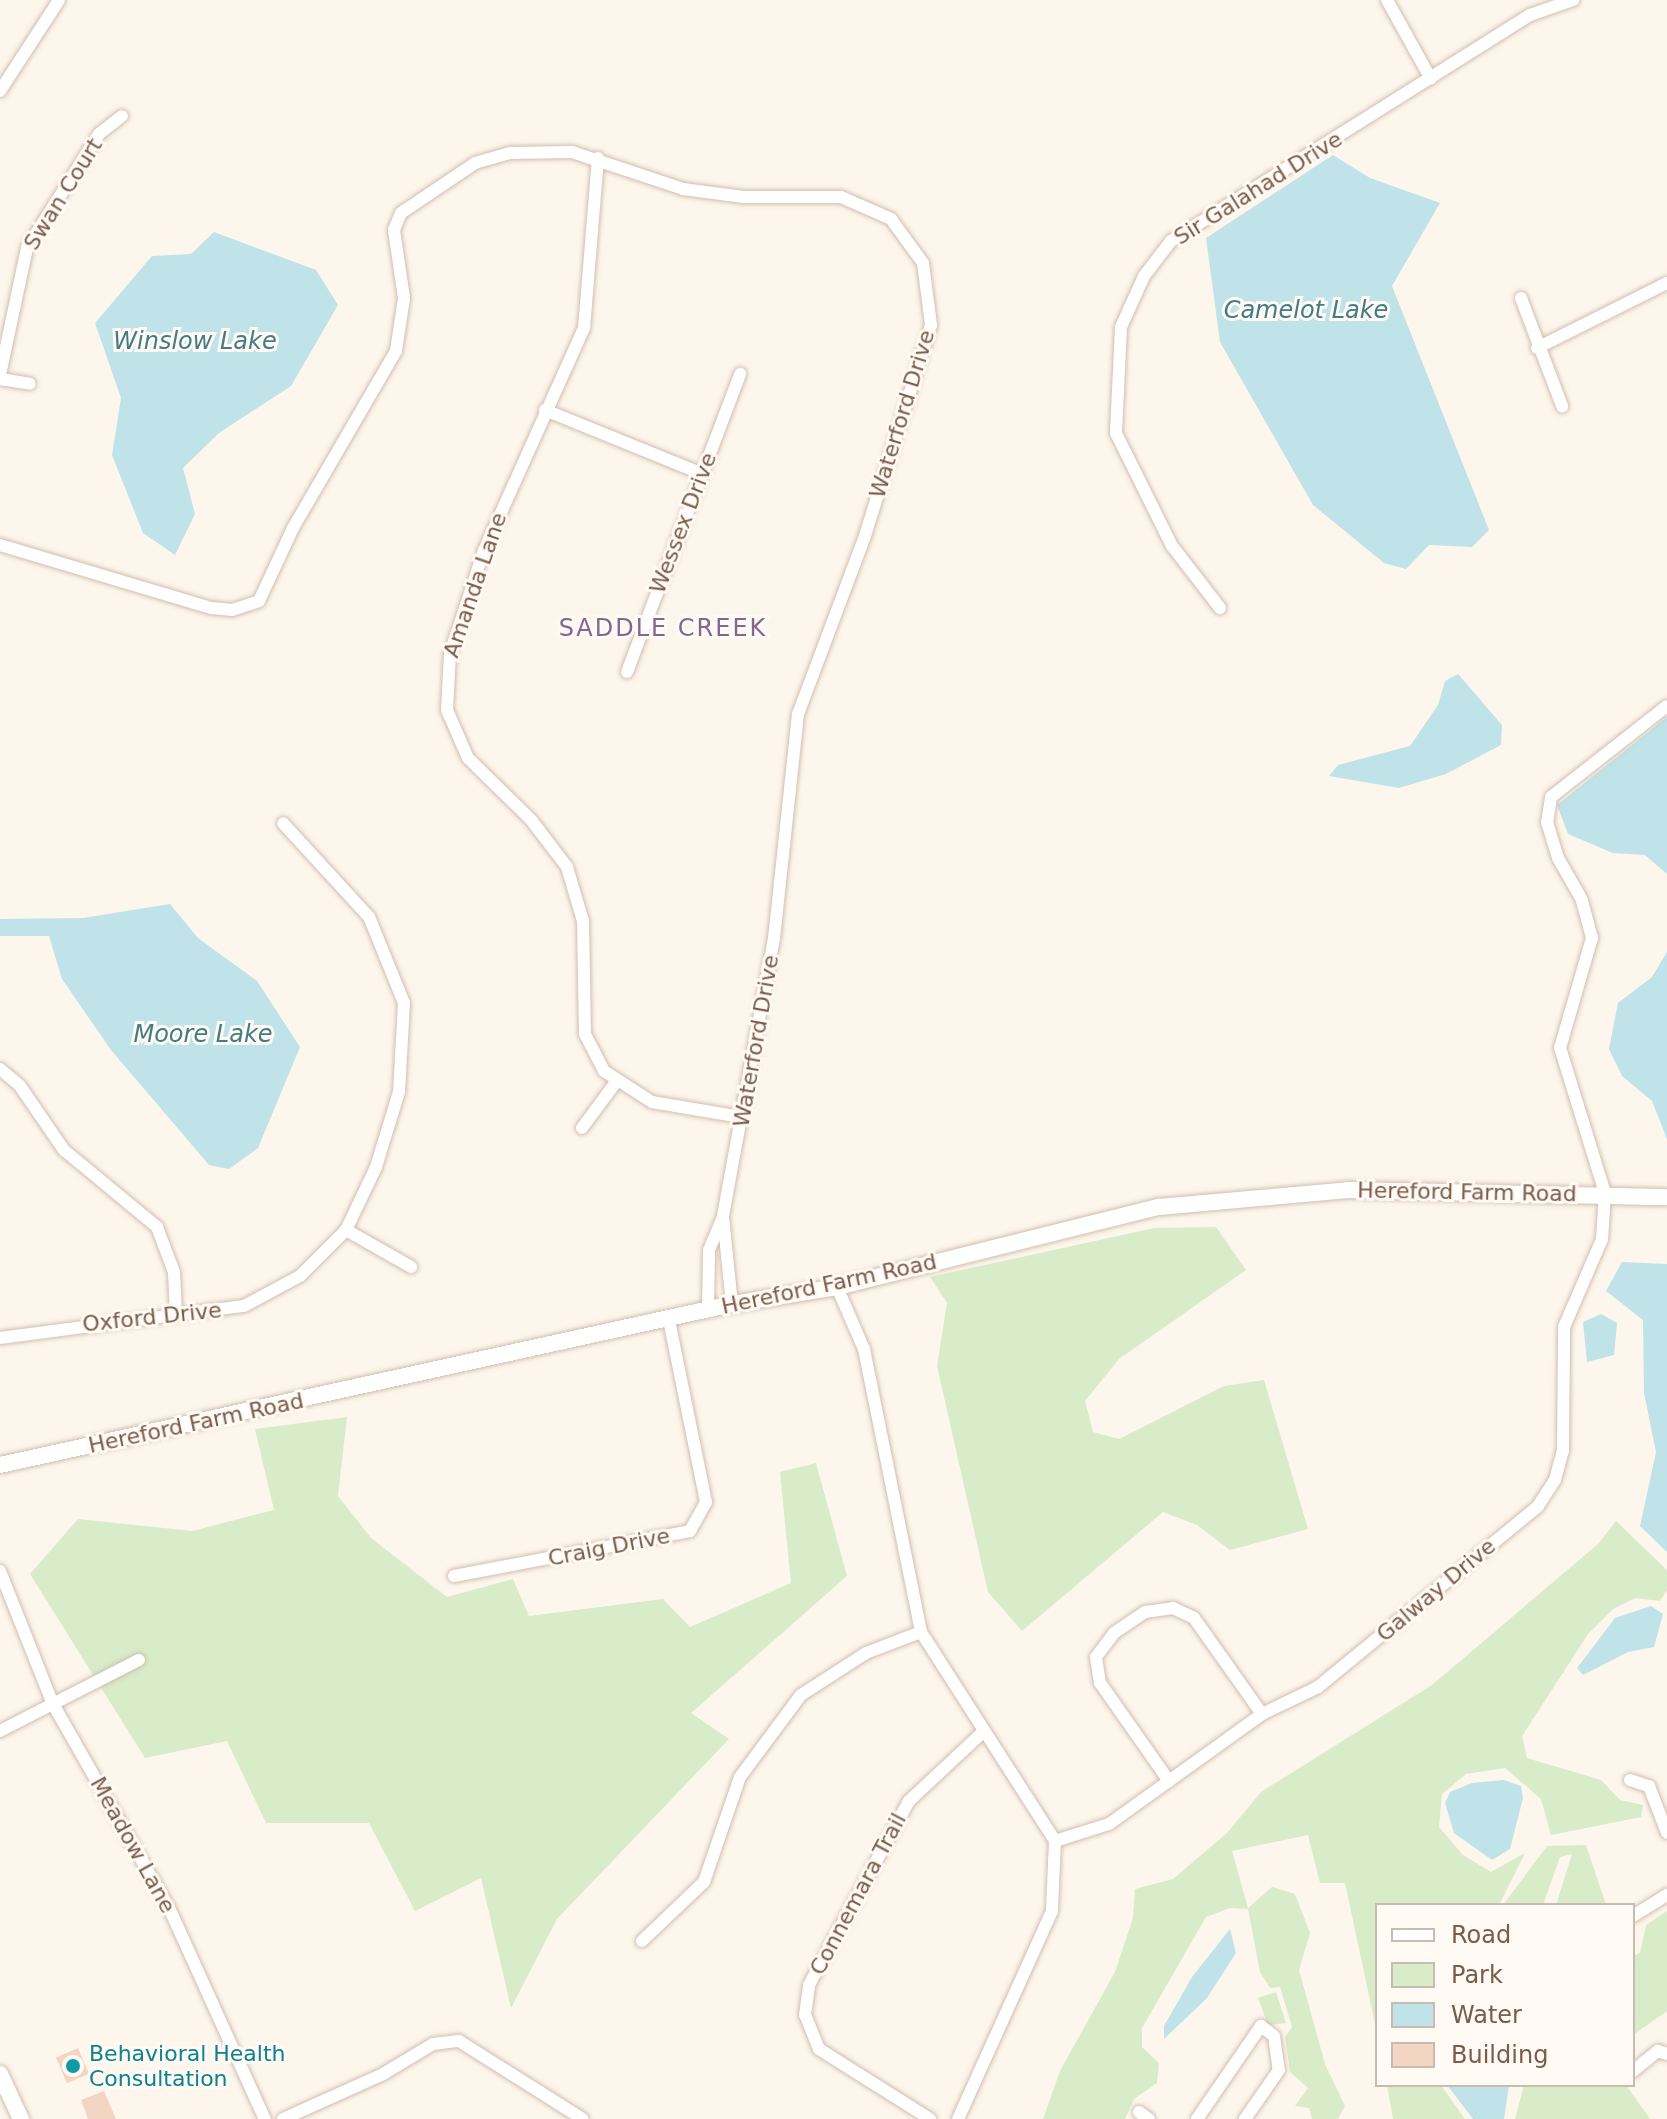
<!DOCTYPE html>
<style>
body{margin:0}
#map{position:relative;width:1667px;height:2119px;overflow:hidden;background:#fdf6ec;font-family:"DejaVu Sans",sans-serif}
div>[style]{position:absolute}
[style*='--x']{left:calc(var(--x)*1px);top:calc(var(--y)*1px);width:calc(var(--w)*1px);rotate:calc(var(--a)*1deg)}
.green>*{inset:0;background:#d8ecc9}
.water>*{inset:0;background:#bfe3e8}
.building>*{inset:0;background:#f3d5c3;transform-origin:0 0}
.roads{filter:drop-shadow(0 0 2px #d1beb0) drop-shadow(0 0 2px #d1beb0)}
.street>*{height:12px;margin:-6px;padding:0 6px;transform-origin:6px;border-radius:6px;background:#fff}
.secondary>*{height:16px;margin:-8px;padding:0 8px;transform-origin:8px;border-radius:8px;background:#fff}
.dots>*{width:22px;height:22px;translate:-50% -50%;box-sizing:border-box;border:4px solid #fffaf3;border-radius:50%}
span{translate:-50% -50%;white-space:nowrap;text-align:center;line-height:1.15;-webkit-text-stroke:6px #fffaf3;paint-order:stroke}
.street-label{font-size:22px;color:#7a5c4d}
.culture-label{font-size:22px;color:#0d838f}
.left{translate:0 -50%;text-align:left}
.water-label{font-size:24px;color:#437c86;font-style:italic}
.neighbourhood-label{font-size:24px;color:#846695;letter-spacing:2px}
.legend{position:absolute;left:1375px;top:1903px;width:260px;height:184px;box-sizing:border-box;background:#fffaf3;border:2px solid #cabbb1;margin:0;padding:10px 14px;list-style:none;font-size:24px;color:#7a5c4d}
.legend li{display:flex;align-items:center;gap:16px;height:40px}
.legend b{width:40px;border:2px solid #cabbb1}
</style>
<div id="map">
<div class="green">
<i style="clip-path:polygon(1216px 1227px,1246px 1270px,1119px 1359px,1085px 1401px,1093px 1432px,1119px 1439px,1224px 1386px,1264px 1380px,1308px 1529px,1230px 1550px,1197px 1525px,1163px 1512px,1022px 1631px,988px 1592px,937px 1366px,947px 1303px,930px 1277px,1154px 1228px)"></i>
<i style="clip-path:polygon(347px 1417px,338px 1496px,371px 1538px,447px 1597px,513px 1579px,529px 1616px,663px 1599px,690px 1627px,791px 1583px,780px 1472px,816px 1463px,847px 1576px,691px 1713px,729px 1739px,557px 1919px,511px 2008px,481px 1878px,415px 1911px,369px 1823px,266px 1823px,227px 1741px,145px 1758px,30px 1574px,78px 1519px,192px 1531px,274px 1510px,255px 1429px)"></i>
<i style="clip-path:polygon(1616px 1521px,1667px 1570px,1667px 1590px,1660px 1601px,1635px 1598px,1613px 1609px,1588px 1634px,1522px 1736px,1527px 1758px,1601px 1780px,1620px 1800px,1643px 1805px,1641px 1817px,1551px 1835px,1541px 1799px,1505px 1768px,1466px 1774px,1442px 1794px,1439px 1827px,1463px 1855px,1491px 1872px,1525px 1853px,1499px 1905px,1377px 1905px,1377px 2033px,1345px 1883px,1320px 1883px,1308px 1835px,1232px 1851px,1248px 1908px,1272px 1887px,1295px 1894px,1310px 1933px,1299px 1970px,1325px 2064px,1345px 2106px,1338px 2119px,1312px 2119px,1309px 2108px,1295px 2106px,1308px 2088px,1290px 2072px,1285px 2037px,1292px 2027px,1280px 1987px,1270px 1988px,1260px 1972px,1248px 1909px,1230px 1908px,1206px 1917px,1142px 2028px,1142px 2047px,1159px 2063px,1157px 2083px,1134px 2099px,1125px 2119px,1043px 2119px,1060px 2071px,1115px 1972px,1133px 1918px,1135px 1889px,1173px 1879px,1227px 1833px,1261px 1792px,1432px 1685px,1598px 1544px)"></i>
<i style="clip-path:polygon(1586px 1845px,1606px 1905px,1556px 1905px,1572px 1854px,1560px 1857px,1543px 1905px,1503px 1905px,1547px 1846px)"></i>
<i style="clip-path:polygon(1667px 1911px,1667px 2011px,1633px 2035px,1633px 1956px,1640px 1953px,1646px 1925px)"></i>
<i style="clip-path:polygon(1276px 1992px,1286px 2023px,1268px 2025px,1258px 1998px)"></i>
<i style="clip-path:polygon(1387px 2085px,1441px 2085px,1465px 2119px,1393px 2119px)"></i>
<i style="clip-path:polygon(1524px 2085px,1626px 2085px,1650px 2119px,1515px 2119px)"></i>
</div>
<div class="water">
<i style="clip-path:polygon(1333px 155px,1370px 178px,1440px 203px,1392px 286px,1489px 530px,1472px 547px,1429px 545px,1406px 569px,1384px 563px,1313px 505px,1220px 342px,1206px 238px)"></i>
<i style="clip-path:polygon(214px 232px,316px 270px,338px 305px,291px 386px,219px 433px,183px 468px,195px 514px,175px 555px,143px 533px,112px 455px,121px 398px,95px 323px,152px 256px,191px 254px)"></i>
<i style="clip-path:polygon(1458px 674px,1502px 725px,1501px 745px,1446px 774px,1399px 788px,1329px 776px,1338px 765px,1410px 746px,1438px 705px,1445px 681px)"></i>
<i style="clip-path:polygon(1667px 717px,1667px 874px,1645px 855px,1613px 853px,1568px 834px,1557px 805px)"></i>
<i style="clip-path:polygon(170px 904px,198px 938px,257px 981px,300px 1047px,258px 1148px,229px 1169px,209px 1165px,111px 1050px,62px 979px,49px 936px,0 936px,0 919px,83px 918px)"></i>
<i style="clip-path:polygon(1667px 952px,1667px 1139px,1652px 1101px,1622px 1076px,1609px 1049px,1618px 1003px,1652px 977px)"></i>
<i style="clip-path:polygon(1622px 1262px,1667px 1264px,1667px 1552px,1640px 1526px,1656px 1452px,1644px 1393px,1643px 1320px,1606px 1291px)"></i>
<i style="clip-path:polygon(1601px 1314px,1617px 1323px,1614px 1355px,1587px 1362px,1583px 1322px)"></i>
<i style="clip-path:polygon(1651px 1606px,1663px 1614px,1654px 1647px,1628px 1652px,1583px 1675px,1577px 1668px,1615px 1618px)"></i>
<i style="clip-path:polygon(1504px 1780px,1521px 1786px,1523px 1798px,1510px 1849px,1492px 1860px,1454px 1833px,1445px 1803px,1450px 1792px,1472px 1783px)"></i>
<i style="clip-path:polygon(1230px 1929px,1236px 1953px,1207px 1998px,1164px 2039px,1164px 2026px,1192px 1977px)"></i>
<i style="clip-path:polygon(1447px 2085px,1509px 2085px,1504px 2119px,1473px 2119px)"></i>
</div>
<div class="building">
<i style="left:78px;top:2048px;width:28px;height:24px;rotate:67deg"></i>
<i style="clip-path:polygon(104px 2091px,116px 2119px,88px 2119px,81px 2100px)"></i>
</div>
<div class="roads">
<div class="street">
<i style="--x:1387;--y:0;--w:90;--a:60.9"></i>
<i style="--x:0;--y:91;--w:108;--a:-57"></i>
<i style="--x:598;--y:158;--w:171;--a:94.7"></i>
<i style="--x:584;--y:328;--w:243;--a:114.2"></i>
<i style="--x:484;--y:550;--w:109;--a:108.1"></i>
<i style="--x:450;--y:654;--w:56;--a:93.1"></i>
<i style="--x:447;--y:710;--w:52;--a:66.4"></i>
<i style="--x:468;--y:758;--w:90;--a:44.5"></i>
<i style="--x:532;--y:821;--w:58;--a:52.7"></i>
<i style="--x:567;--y:867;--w:56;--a:73.5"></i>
<i style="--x:583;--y:921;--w:113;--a:89"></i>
<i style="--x:585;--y:1034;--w:42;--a:62.8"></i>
<i style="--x:604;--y:1071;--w:57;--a:32.9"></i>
<i style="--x:652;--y:1102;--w:90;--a:9.6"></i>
<i style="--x:1521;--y:298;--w:116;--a:69.2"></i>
<i style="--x:1537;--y:348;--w:145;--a:-26.6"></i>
<i style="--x:0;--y:375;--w:130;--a:-78"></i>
<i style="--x:27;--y:248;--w:135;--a:-57.7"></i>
<i style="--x:99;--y:134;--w:29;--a:-38"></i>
<i style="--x:0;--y:379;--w:30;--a:9"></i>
<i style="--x:545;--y:410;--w:167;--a:22.1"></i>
<i style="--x:0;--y:545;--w:221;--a:16.6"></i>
<i style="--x:212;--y:608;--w:20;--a:6"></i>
<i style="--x:232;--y:610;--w:28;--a:-18"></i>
<i style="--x:259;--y:601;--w:81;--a:-65"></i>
<i style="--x:293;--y:528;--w:205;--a:-59.8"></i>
<i style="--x:396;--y:351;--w:54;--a:-81.4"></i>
<i style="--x:404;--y:298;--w:69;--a:-98.4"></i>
<i style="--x:394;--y:230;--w:18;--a:-68"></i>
<i style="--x:401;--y:213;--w:89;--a:-34"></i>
<i style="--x:475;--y:163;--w:37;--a:-16"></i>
<i style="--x:511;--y:153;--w:61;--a:-0.9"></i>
<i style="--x:572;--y:152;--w:117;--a:18.4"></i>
<i style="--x:683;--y:189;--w:61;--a:7.6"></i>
<i style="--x:743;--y:197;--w:98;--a:0"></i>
<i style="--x:841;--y:197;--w:55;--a:23.7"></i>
<i style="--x:891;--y:219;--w:54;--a:54"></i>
<i style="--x:923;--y:263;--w:63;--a:82.6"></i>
<i style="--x:931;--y:325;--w:221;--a:107.4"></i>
<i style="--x:865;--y:536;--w:190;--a:110.6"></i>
<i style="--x:798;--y:714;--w:225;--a:96.1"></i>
<i style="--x:774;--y:938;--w:284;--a:100.4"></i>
<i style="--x:723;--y:1217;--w:87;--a:84.1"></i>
<i style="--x:1220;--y:608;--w:78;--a:-127.7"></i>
<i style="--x:1172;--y:546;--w:126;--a:-116.4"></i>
<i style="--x:1116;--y:433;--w:106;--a:-87.3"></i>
<i style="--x:1121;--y:327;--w:56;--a:-65.7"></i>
<i style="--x:1144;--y:276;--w:44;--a:-52.4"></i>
<i style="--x:1171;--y:241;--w:424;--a:-32.2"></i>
<i style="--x:1530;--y:15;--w:46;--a:-19.2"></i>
<i style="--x:627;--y:672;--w:319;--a:-69.2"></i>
<i style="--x:0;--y:1069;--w:26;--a:40"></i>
<i style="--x:20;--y:1086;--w:78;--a:55.5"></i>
<i style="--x:64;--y:1150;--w:121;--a:39.6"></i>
<i style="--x:157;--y:1227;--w:48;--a:69.3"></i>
<i style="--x:174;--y:1272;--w:43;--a:87.3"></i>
<i style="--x:582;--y:1128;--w:57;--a:-53.5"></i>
<i style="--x:346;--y:1230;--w:75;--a:29.6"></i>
<i style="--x:837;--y:1287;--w:68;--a:66.5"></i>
<i style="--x:864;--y:1349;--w:289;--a:78.6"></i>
<i style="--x:921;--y:1632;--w:248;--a:57.3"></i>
<i style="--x:1055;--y:1841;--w:70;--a:92.5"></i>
<i style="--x:1052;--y:1911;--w:228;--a:114.3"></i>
<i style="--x:708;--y:1310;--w:60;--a:-89"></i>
<i style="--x:709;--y:1250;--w:36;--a:-67"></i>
<i style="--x:0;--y:1338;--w:246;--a:-7.5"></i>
<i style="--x:244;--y:1306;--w:64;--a:-28.2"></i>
<i style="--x:300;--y:1276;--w:65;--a:-45"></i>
<i style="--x:346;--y:1230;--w:70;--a:-64.5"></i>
<i style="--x:376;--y:1167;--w:78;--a:-73"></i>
<i style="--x:399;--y:1092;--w:89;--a:-86.8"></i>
<i style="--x:404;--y:1003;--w:93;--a:-112.1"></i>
<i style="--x:369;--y:917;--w:127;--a:-132.5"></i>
<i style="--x:0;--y:1571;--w:143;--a:68.3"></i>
<i style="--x:53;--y:1704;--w:237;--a:60.4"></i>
<i style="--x:170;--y:1910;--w:230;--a:65.6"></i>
<i style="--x:454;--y:1576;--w:240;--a:-10.8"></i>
<i style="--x:690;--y:1531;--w:33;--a:-61"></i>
<i style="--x:706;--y:1502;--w:186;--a:-101.5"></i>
<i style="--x:0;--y:1731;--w:156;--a:-27.1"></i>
<i style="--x:1630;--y:1780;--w:20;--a:18"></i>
<i style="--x:1649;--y:1786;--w:50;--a:69"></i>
<i style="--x:1169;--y:1781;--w:120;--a:-125.1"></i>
<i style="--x:1100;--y:1683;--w:26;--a:-99"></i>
<i style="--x:1096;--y:1657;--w:30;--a:-53"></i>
<i style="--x:1114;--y:1633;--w:37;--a:-34"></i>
<i style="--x:1145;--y:1612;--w:28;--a:-8"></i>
<i style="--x:1173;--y:1608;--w:23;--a:25"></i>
<i style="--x:1194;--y:1618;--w:118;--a:54.7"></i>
<i style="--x:1055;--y:1841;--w:57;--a:-17.5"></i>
<i style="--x:1109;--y:1824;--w:188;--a:-35.7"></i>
<i style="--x:1262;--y:1714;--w:62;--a:-25.7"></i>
<i style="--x:1318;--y:1687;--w:285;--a:-39.4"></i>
<i style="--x:1538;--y:1506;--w:31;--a:-57"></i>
<i style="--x:1555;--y:1480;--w:30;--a:-75"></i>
<i style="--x:1563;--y:1451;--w:124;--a:-89.5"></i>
<i style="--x:1564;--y:1327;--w:96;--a:-66.6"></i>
<i style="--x:1602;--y:1239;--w:46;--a:-86.3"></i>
<i style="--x:1605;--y:1193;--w:152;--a:-107.2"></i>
<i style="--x:1560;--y:1048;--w:115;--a:-73.8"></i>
<i style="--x:1592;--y:938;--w:39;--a:-105"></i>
<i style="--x:1582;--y:900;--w:48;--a:-119.7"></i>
<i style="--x:1558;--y:858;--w:37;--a:-107"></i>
<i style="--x:1547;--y:823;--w:26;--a:-81"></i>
<i style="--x:1551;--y:797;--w:147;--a:-38.1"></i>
<i style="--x:1633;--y:1916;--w:40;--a:-32"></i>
<i style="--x:642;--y:1941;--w:86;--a:-43.6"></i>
<i style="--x:704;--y:1882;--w:111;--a:-71.1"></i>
<i style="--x:740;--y:1777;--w:102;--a:-53.4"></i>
<i style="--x:801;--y:1695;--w:77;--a:-32.9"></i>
<i style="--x:866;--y:1653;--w:59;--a:-20.9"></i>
<i style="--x:1633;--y:2071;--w:32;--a:-39"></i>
<i style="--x:1658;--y:2051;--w:9;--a:18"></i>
<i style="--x:1139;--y:2112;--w:12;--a:35"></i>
<i style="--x:283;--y:2119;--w:110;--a:-24.2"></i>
<i style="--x:383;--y:2074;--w:58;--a:-31"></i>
<i style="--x:433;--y:2044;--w:26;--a:-7"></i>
<i style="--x:459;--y:2041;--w:146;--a:32.2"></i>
<i style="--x:930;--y:2119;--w:131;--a:-147.8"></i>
<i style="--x:819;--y:2049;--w:37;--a:-112"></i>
<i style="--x:805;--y:2015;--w:30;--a:-82"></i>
<i style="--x:809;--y:1985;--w:209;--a:-61.5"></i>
<i style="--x:909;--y:1801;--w:100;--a:-43"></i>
<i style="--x:1197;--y:2119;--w:113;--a:-55.5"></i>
<i style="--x:1261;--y:2026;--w:16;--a:38"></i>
<i style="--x:1274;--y:2036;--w:34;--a:82"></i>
<i style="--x:1279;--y:2070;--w:60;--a:124.8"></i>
</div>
<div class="secondary">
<i style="--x:0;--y:1465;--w:749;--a:-12.4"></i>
<i style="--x:732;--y:1304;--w:106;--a:-9.2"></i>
<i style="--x:837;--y:1287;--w:332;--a:-14"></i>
<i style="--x:1159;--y:1207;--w:190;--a:-5.1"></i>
<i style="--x:1348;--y:1190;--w:319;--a:1.3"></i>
<i style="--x:0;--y:2074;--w:50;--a:65"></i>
</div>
</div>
<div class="dots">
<i style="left:73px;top:2066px;background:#0f9aa8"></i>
</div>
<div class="street-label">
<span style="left:1258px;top:188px;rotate:-32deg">Sir Galahad Drive</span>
<span style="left:63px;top:194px;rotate:-58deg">Swan Court</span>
<span style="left:902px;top:414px;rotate:-73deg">Waterford Drive</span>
<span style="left:683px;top:523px;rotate:-69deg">Wessex Drive</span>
<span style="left:475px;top:585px;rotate:-71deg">Amanda Lane</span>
<span style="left:756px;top:1041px;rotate:-80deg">Waterford Drive</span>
<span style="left:1467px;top:1192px;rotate:1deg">Hereford Farm Road</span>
<span style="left:829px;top:1284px;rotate:-12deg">Hereford Farm Road</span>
<span style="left:152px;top:1317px;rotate:-6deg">Oxford Drive</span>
<span style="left:196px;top:1423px;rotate:-12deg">Hereford Farm Road</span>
<span style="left:609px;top:1547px;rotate:-11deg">Craig Drive</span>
<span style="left:1436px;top:1590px;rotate:-40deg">Galway Drive</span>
<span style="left:133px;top:1845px;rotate:61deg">Meadow Lane</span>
<span style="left:858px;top:1894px;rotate:-62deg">Connemara Trail</span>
</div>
<div class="culture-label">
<span class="left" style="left:89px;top:2066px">Behavioral Health<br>Consultation</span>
</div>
<div class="water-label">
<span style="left:1306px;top:311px">Camelot Lake</span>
<span style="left:195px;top:342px">Winslow Lake</span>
<span style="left:203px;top:1035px">Moore Lake</span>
</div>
<div class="neighbourhood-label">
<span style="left:663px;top:629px">SADDLE CREEK</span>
</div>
<ul class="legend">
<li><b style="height:10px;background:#fff"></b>Road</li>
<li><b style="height:22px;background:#d8ecc9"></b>Park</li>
<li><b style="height:22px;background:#bfe3e8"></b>Water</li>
<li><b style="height:22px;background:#f3d5c3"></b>Building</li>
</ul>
</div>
